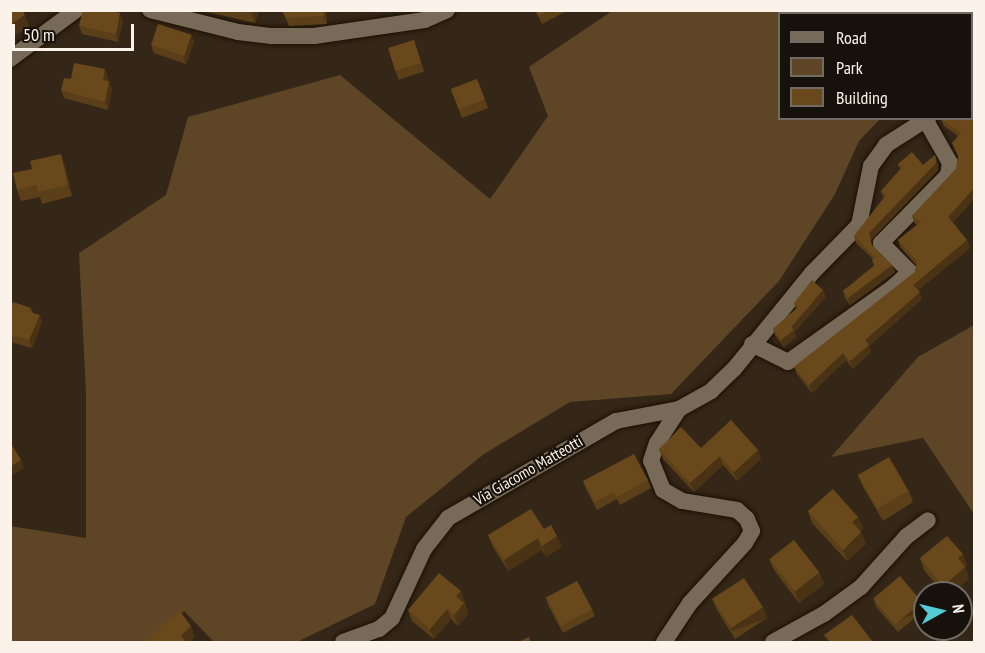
<!DOCTYPE html>
<style>
body{margin:0}
#map{position:relative;width:985px;height:653px;overflow:hidden;background:#342718;font-family:"PT Sans Narrow",sans-serif}
div>[style]{position:absolute}
[style*='--x']{left:calc(var(--x)*1px);top:calc(var(--y)*1px);width:calc(var(--w)*1px);rotate:calc(var(--a)*1deg)}
.green>*{inset:0;background:#5d4526}
.roads{filter:drop-shadow(0 0 2px #1b1003) drop-shadow(0 0 2px #1b1003)}
.minor>*{height:16px;margin:-8px;padding:0 8px;transform-origin:8px;border-radius:8px;background:#786a58}
.wall>*{inset:0;background:#5a3f18;transform-origin:0 0}
.shaded-wall>*{inset:0;background:#4a3314;transform-origin:0 0}
.building>*{inset:0;background:#69491c;transform-origin:0 0}
span{translate:-50% -50%;white-space:nowrap;text-align:center;line-height:1.15;-webkit-text-stroke:4.5px #17110b;paint-order:stroke}
.street-label{font-size:16px;color:#fbf3e9}
.frame{position:absolute;inset:0;border:12px solid #fbf3e9;pointer-events:none}
.legend{position:absolute;left:778px;top:12px;width:195px;height:108px;box-sizing:border-box;background:#17110b;border:2px solid #726b64;margin:0;padding:8px 10px;list-style:none;font-size:18px;color:#fbf3e9}
.legend li{display:flex;align-items:center;gap:12px;height:30px}
.legend b{width:30px;border:2px solid #726b64}
.north{position:absolute;left:913px;top:581px;width:60px;height:60px;box-sizing:border-box;background:#17110b;border:2px solid #726b64;border-radius:50%;rotate:82deg;font-size:16px;font-weight:700;line-height:24px;text-align:center;color:#fbf3e9}
.north::after{content:'';display:block;margin:auto;width:21px;height:27px;background:#52ccd5;clip-path:polygon(50% 0,100% 100%,50% 72%,0 100%)}
.scale{position:absolute;left:12px;top:24px;width:122px;height:27px;box-sizing:border-box;border:3px solid #fbf3e9;border-top:0;padding-left:8px;font-size:18px;line-height:21px;white-space:nowrap;color:#fbf3e9;-webkit-text-stroke:4px #17110b;paint-order:stroke}
</style>
<div id="map">
<div class="green">
<i style="clip-path:polygon(612px 11px,885px 11px,885px 13px,780px 14px,780px 118px,880px 119px,859px 141px,835px 194px,779px 281px,671px 394px,570px 402px,484px 454px,406px 517px,375px 604px,297px 642px,214px 642px,184px 611px,156px 642px,11px 642px,10px 526px,86px 538px,86px 393px,79px 253px,166px 195px,188px 117px,340px 75px,490px 199px,548px 116px,529px 67px)"></i>
<i style="clip-path:polygon(974px 325px,974px 514px,923px 438px,831px 457px,918px 357px)"></i>
</div>
<div class="roads">
<div class="minor">
<i style="--x:150;--y:10;--w:91;--a:14"></i>
<i style="--x:238;--y:32;--w:34;--a:7"></i>
<i style="--x:272;--y:36;--w:42;--a:0"></i>
<i style="--x:314;--y:36;--w:112;--a:-8.2"></i>
<i style="--x:425;--y:20;--w:24;--a:-24"></i>
<i style="--x:972;--y:52;--w:5;--a:-68"></i>
<i style="--x:10;--y:59;--w:82;--a:-36.6"></i>
<i style="--x:752;--y:344;--w:40;--a:26.6"></i>
<i style="--x:788;--y:362;--w:128;--a:-35.4"></i>
<i style="--x:892;--y:288;--w:24;--a:-42"></i>
<i style="--x:910;--y:272;--w:41;--a:-135"></i>
<i style="--x:881;--y:243;--w:95;--a:-45.4"></i>
<i style="--x:948;--y:175;--w:12;--a:-81"></i>
<i style="--x:950;--y:163;--w:48;--a:-119.7"></i>
<i style="--x:343;--y:642;--w:38;--a:-20"></i>
<i style="--x:379;--y:629;--w:17;--a:-40"></i>
<i style="--x:392;--y:618;--w:76;--a:-65.1"></i>
<i style="--x:424;--y:549;--w:39;--a:-52"></i>
<i style="--x:448;--y:518;--w:194;--a:-30"></i>
<i style="--x:616;--y:421;--w:64;--a:-10.8"></i>
<i style="--x:679;--y:409;--w:37;--a:-29"></i>
<i style="--x:711;--y:391;--w:32;--a:-44"></i>
<i style="--x:734;--y:369;--w:124;--a:-50.9"></i>
<i style="--x:812;--y:273;--w:67;--a:-45.6"></i>
<i style="--x:859;--y:225;--w:60;--a:-78.5"></i>
<i style="--x:871;--y:166;--w:26;--a:-54"></i>
<i style="--x:886;--y:145;--w:50;--a:-32.7"></i>
<i style="--x:664;--y:642;--w:47;--a:-56.3"></i>
<i style="--x:690;--y:603;--w:81;--a:-47.5"></i>
<i style="--x:745;--y:543;--w:14;--a:-60"></i>
<i style="--x:752;--y:531;--w:13;--a:-113"></i>
<i style="--x:747;--y:519;--w:13;--a:-138"></i>
<i style="--x:737;--y:510;--w:56;--a:-170.7"></i>
<i style="--x:682;--y:501;--w:22;--a:-150"></i>
<i style="--x:663;--y:490;--w:31;--a:-112"></i>
<i style="--x:651;--y:461;--w:19;--a:-72"></i>
<i style="--x:657;--y:443;--w:40;--a:-57.1"></i>
<i style="--x:773;--y:642;--w:58;--a:-28.8"></i>
<i style="--x:824;--y:614;--w:46;--a:-36.1"></i>
<i style="--x:861;--y:587;--w:69;--a:-48"></i>
<i style="--x:907;--y:536;--w:26;--a:-37"></i>
</div>
</div>
<div class="wall">
<i style="clip-path:polygon(199px 10px,259px 10px,255px 23px)"></i>
<i style="clip-path:polygon(282px 10px,327px 10px,327px 24px,289px 26px)"></i>
<i style="clip-path:polygon(535px 10px,565px 10px,565px 12px,542px 24px)"></i>
<i style="clip-path:polygon(915px 10px,975px 10px,975px 23px,972px 31px,972px 14px,916px 14px)"></i>
<i style="clip-path:polygon(123px 21px,118px 42px,82px 34px,79px 26px)"></i>
<i style="clip-path:polygon(191px 35px,194px 42px,186px 64px,154px 53px,151px 45px)"></i>
<i style="left:414px;top:40px;width:33px;height:27px;rotate:72deg"></i>
<i style="clip-path:polygon(108px 77px,107px 81px,109px 81px,112px 89px,108px 110px,64px 98px,61px 90px,71px 79px)"></i>
<i style="left:477px;top:79px;width:31px;height:28px;rotate:69deg"></i>
<i style="clip-path:polygon(975px 117px,975px 198px,953px 222px,970px 248px,918px 290px,922px 299px,869px 346px,871px 352px,853px 369px,846px 360px,812px 393px,797px 374px,794px 367px,915px 272px,916px 265px,901px 248px,898px 240px,917px 225px,915px 224px,912px 216px,956px 169px,958px 157px,958px 136px,944px 126px,941px 119px,970px 121px)"></i>
<i style="clip-path:polygon(935px 155px,937px 162px,938px 170px,871px 240px,872px 245px,892px 265px,895px 272px,850px 305px,845px 298px,843px 291px,874px 266px,872px 260px,873px 259px,856px 243px,854px 236px,884px 198px,881px 191px,900px 169px,898px 164px,923px 165px)"></i>
<i style="clip-path:polygon(65px 165px,72px 196px,42px 204px,40px 197px,21px 201px,17px 190px,32px 169px)"></i>
<i style="clip-path:polygon(826px 297px,794px 332px,796px 337px,784px 347px,775px 335px,773px 329px,796px 309px,794px 303px)"></i>
<i style="clip-path:polygon(10px 308px,31px 308px,33px 313px,42px 322px,32px 348px,11px 342px,10px 340px)"></i>
<i style="clip-path:polygon(701px 448px,758px 450px,761px 459px,737px 481px,723px 465px,694px 492px,663px 459px,659px 449px)"></i>
<i style="clip-path:polygon(858px 476px,909px 491px,913px 502px,883px 521px,863px 487px)"></i>
<i style="clip-path:polygon(648px 480px,651px 488px,620px 505px,617px 499px,597px 510px,586px 489px,583px 481px)"></i>
<i style="clip-path:polygon(808px 511px,858px 517px,863px 528px,860px 531px,861px 532px,866px 544px,847px 561px,812px 523px)"></i>
<i style="clip-path:polygon(544px 529px,557px 536px,562px 547px,546px 557px,542px 550px,508px 571px,493px 547px,488px 535px)"></i>
<i style="clip-path:polygon(963px 554px,967px 566px,965px 567px,969px 579px,952px 593px,943px 593px,924px 570px,920px 558px)"></i>
<i style="clip-path:polygon(769px 559px,819px 572px,824px 584px,799px 603px,774px 570px)"></i>
<i style="clip-path:polygon(461px 591px,468px 614px,458px 626px,451px 619px,434px 639px,412px 621px,408px 610px)"></i>
<i style="clip-path:polygon(546px 598px,592px 609px,595px 616px,563px 633px,548px 605px)"></i>
<i style="clip-path:polygon(712px 599px,763px 607px,767px 618px,735px 639px,717px 610px)"></i>
<i style="clip-path:polygon(874px 599px,922px 602px,925px 609px,898px 632px,876px 607px)"></i>
</div>
<div class="shaded-wall">
<i style="clip-path:polygon(251px 10px,259px 10px,255px 23px,251px 12px)"></i>
<i style="clip-path:polygon(324px 10px,327px 10px,327px 24px,324px 16px)"></i>
<i style="clip-path:polygon(974px 10px,975px 10px,975px 23px,972px 31px,972px 16px)"></i>
<i style="clip-path:polygon(120px 13px,123px 21px,118px 42px,116px 34px)"></i>
<i style="clip-path:polygon(25px 15px,29px 26px,10px 39px,10px 25px)"></i>
<i style="clip-path:polygon(191px 35px,194px 42px,186px 64px,183px 56px)"></i>
<i style="clip-path:polygon(105px 69px,108px 77px,106px 87px,103px 80px)"></i>
<i style="clip-path:polygon(109px 81px,112px 89px,108px 110px,105px 102px)"></i>
<i style="clip-path:polygon(61px 154px,65px 165px,72px 196px,68px 185px)"></i>
<i style="clip-path:polygon(935px 155px,937px 162px,938px 170px,871px 240px,874px 250px,869px 233px)"></i>
<i style="clip-path:polygon(975px 187px,975px 198px,951px 224px,948px 217px)"></i>
<i style="clip-path:polygon(967px 240px,970px 248px,916px 292px,913px 285px)"></i>
<i style="clip-path:polygon(892px 265px,895px 272px,850px 305px,848px 298px)"></i>
<i style="clip-path:polygon(823px 290px,826px 297px,794px 332px,796px 337px,784px 347px,781px 340px,791px 327px)"></i>
<i style="clip-path:polygon(920px 292px,922px 299px,869px 346px,871px 352px,853px 369px,850px 361px,865px 340px)"></i>
<i style="clip-path:polygon(40px 315px,42px 322px,32px 348px,29px 340px)"></i>
<i style="clip-path:polygon(843px 353px,846px 360px,812px 393px,809px 385px)"></i>
<i style="clip-path:polygon(758px 450px,761px 459px,737px 481px,734px 472px)"></i>
<i style="clip-path:polygon(720px 456px,723px 465px,694px 492px,690px 483px)"></i>
<i style="clip-path:polygon(21px 460px,24px 468px,12px 475px,10px 467px)"></i>
<i style="clip-path:polygon(858px 517px,863px 528px,856px 534px,852px 522px)"></i>
<i style="clip-path:polygon(861px 532px,866px 544px,847px 561px,843px 550px)"></i>
<i style="clip-path:polygon(557px 536px,562px 547px,546px 557px,542px 546px)"></i>
<i style="clip-path:polygon(538px 538px,542px 550px,508px 571px,504px 560px)"></i>
<i style="clip-path:polygon(963px 554px,967px 566px,962px 570px,958px 558px)"></i>
<i style="clip-path:polygon(965px 567px,969px 579px,952px 593px,945px 593px,943px 586px)"></i>
<i style="clip-path:polygon(819px 572px,824px 584px,799px 603px,795px 592px)"></i>
<i style="clip-path:polygon(461px 591px,465px 602px,460px 607px,456px 596px)"></i>
<i style="left:922px;top:602px;width:8px;height:35px;rotate:67deg"></i>
<i style="clip-path:polygon(464px 603px,468px 614px,458px 626px,454px 615px)"></i>
<i style="left:763px;top:607px;width:12px;height:38px;rotate:70deg"></i>
<i style="clip-path:polygon(447px 609px,451px 619px,434px 639px,430px 629px)"></i>
<i style="clip-path:polygon(191px 626px,195px 637px,190px 642px,183px 642px,181px 636px)"></i>
</div>
<div class="building">
<i style="clip-path:polygon(10px 10px,22px 10px,25px 15px,10px 25px)"></i>
<i style="clip-path:polygon(83px 10px,108px 10px,120px 13px,116px 34px,79px 26px)"></i>
<i style="clip-path:polygon(282px 10px,324px 10px,324px 16px,286px 18px)"></i>
<i style="clip-path:polygon(536px 10px,550px 10px,539px 16px)"></i>
<i style="clip-path:polygon(944px 10px,974px 10px,972px 16px,972px 14px,943px 14px)"></i>
<i style="left:158px;top:24px;width:35px;height:22px;rotate:18deg"></i>
<i style="left:414px;top:40px;width:24px;height:27px;rotate:73deg"></i>
<i style="clip-path:polygon(74px 63px,105px 69px,103px 80px,109px 81px,105px 102px,61px 90px,64px 78px,71px 79px)"></i>
<i style="left:477px;top:79px;width:22px;height:28px;rotate:69deg"></i>
<i style="clip-path:polygon(973px 116px,975px 117px,975px 187px,948px 217px,967px 240px,913px 285px,920px 292px,865px 340px,869px 345px,850px 361px,843px 353px,809px 385px,794px 367px,915px 272px,917px 261px,898px 240px,921px 222px,912px 216px,956px 169px,958px 156px,952px 143px,961px 133px,941px 119px,967px 118px,970px 121px)"></i>
<i style="clip-path:polygon(912px 152px,923px 165px,935px 155px,936px 163px,869px 233px,871px 244px,892px 265px,848px 298px,843px 291px,875px 265px,872px 260px,875px 257px,854px 236px,886px 195px,881px 191px,902px 168px,898px 164px)"></i>
<i style="clip-path:polygon(61px 154px,68px 185px,38px 192px,36px 185px,17px 190px,13px 173px,32px 169px,30px 161px)"></i>
<i style="clip-path:polygon(812px 280px,823px 290px,791px 327px,794px 330px,781px 340px,773px 329px,798px 307px,794px 303px)"></i>
<i style="clip-path:polygon(13px 302px,31px 308px,30px 312px,40px 315px,29px 340px,10px 335px,10px 308px)"></i>
<i style="clip-path:polygon(731px 420px,758px 450px,734px 472px,720px 456px,690px 483px,659px 449px,681px 427px,701px 448px)"></i>
<i style="clip-path:polygon(10px 442px,21px 460px,10px 467px)"></i>
<i style="clip-path:polygon(634px 454px,648px 480px,617px 497px,614px 492px,595px 502px,583px 481px)"></i>
<i style="left:889px;top:457px;width:39px;height:36px;rotate:60deg"></i>
<i style="clip-path:polygon(833px 489px,858px 517px,852px 522px,861px 532px,843px 550px,808px 511px)"></i>
<i style="clip-path:polygon(531px 509px,544px 529px,551px 525px,557px 536px,542px 546px,538px 538px,504px 560px,488px 535px)"></i>
<i style="clip-path:polygon(947px 536px,963px 554px,958px 558px,965px 567px,943px 586px,920px 558px)"></i>
<i style="left:794px;top:540px;width:41px;height:31px;rotate:52deg"></i>
<i style="clip-path:polygon(439px 573px,461px 591px,456px 596px,464px 603px,454px 615px,447px 609px,430px 629px,408px 610px)"></i>
<i style="left:900px;top:576px;width:34px;height:35px;rotate:50deg"></i>
<i style="left:744px;top:578px;width:35px;height:38px;rotate:57deg"></i>
<i style="left:577px;top:581px;width:32px;height:35px;rotate:62deg"></i>
<i style="clip-path:polygon(179px 610px,191px 626px,181px 636px,186px 642px,147px 642px,146px 641px)"></i>
<i style="clip-path:polygon(852px 615px,873px 642px,830px 642px,824px 635px)"></i>
<i style="clip-path:polygon(529px 637px,531px 642px,518px 642px)"></i>
</div>
<div class="street-label">
<span style="left:528px;top:470px;rotate:-30deg">Via Giacomo Matteotti</span>
</div>
<div class="frame"></div>
<ul class="legend">
<li><b style="height:8px;background:#786a58"></b>Road</li>
<li><b style="height:16px;background:#5d4526"></b>Park</li>
<li><b style="height:16px;background:#69491c"></b>Building</li>
</ul>
<div class="north">N</div>
<div class="scale">50 m</div>
</div>
